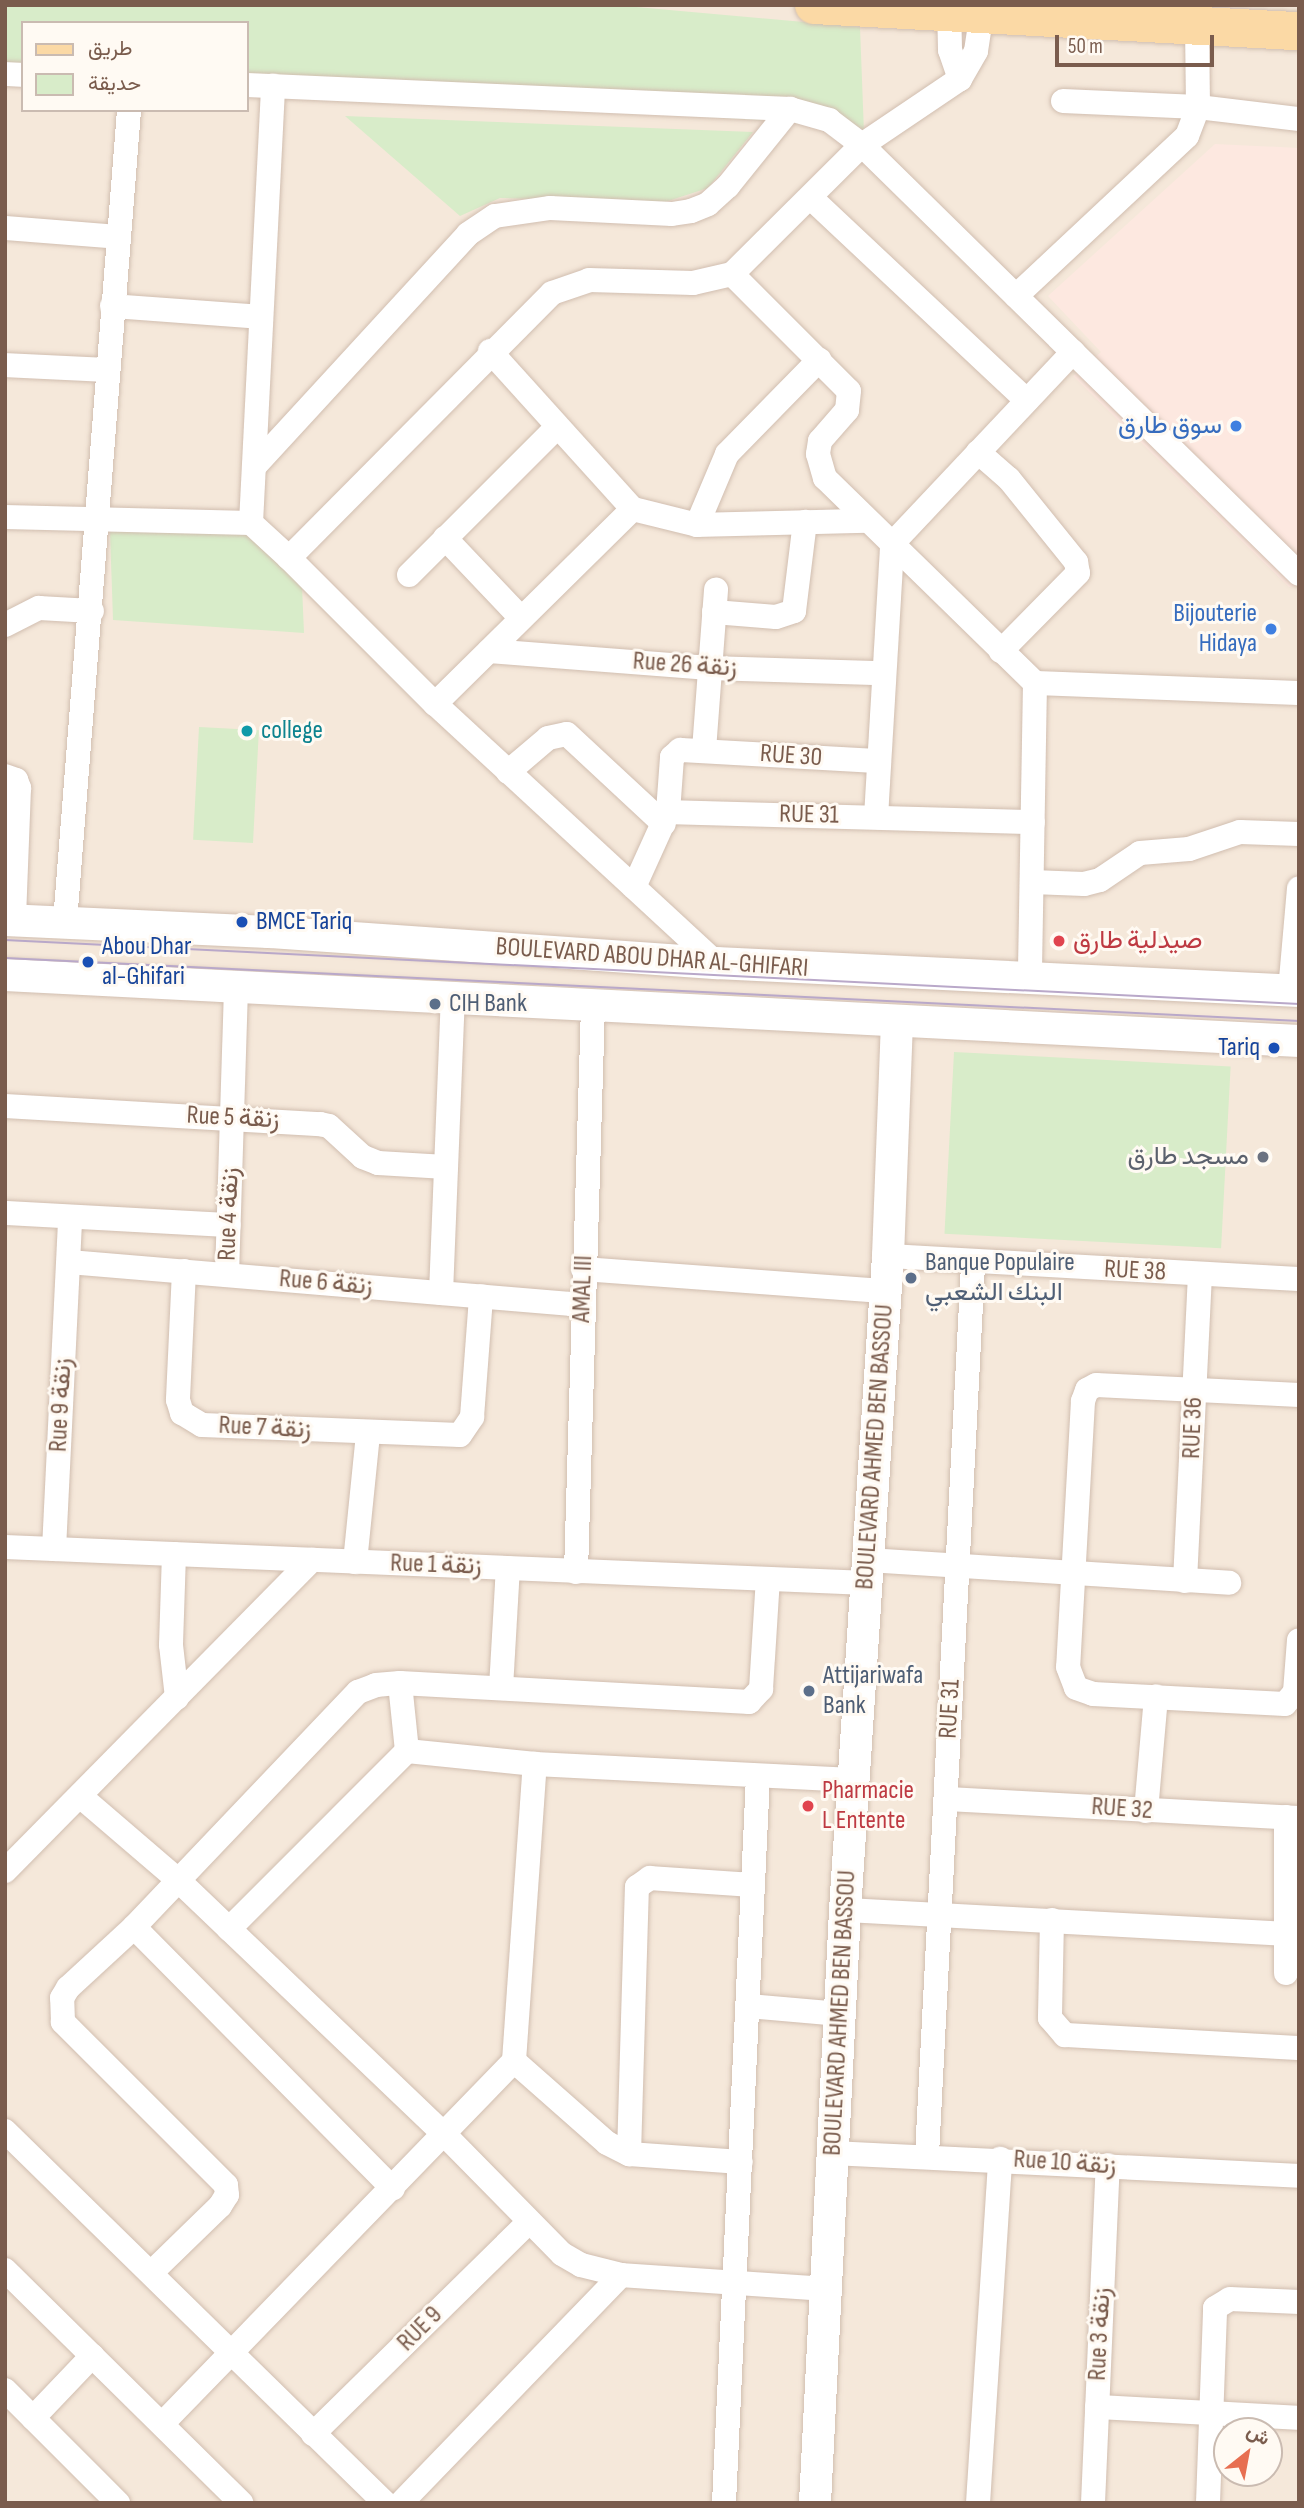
<!DOCTYPE html>
<meta charset="utf-8">
<style>
body{margin:0}
#map{position:relative;width:1304px;height:2508px;overflow:hidden;background:#fdf6ec;font-family:"Sofia Sans Condensed",Vazirmatn,sans-serif}
div>[style]{position:absolute}
[style*='--x']{left:calc(var(--x)*1px);top:calc(var(--y)*1px);width:calc(var(--w)*1px);rotate:calc(var(--a)*1deg)}
.residential>*{inset:0;background:#f5e8da}
.commercial>*{inset:0;background:#fde8e0}
.green>*{inset:0;background:#d8ecc9;transform-origin:0 0}
.roads{filter:drop-shadow(0 0 2px #d1beb0) drop-shadow(0 0 2px #d1beb0)}
.minor>*{height:24px;margin:-12px;padding:0 12px;transform-origin:12px;border-radius:12px;background:#fff}
.tertiary>*{height:32px;margin:-16px;padding:0 16px;transform-origin:16px;border-radius:16px;background:#fff}
.primary>*{height:38px;margin:-19px;padding:0 19px;transform-origin:19px;border-radius:19px;background:#fbd9a5}
.tram>*{height:2px;margin:-1px;padding:0 1px;transform-origin:1px;border-radius:1px;background:#b9a8c9}
.dots>*{width:19px;height:19px;translate:-50% -50%;box-sizing:border-box;border:4px solid #fffaf3;border-radius:50%}
span{translate:-50% -50%;white-space:nowrap;text-align:center;line-height:1.15;-webkit-text-stroke:6px #fffaf3;paint-order:stroke}
.shop-label{font-size:26px;color:#366cbe}
.right{translate:-100% -50%;text-align:right}
.street-label{font-size:26px;color:#7a5c4d}
.culture-label{font-size:26px;color:#0d838f}
.left{translate:0 -50%;text-align:left}
.transit-label{font-size:26px;color:#164399}
.health-label{font-size:26px;color:#be3a42}
.service-label{font-size:26px;color:#4e5e75}
.worship-label{font-size:26px;color:#5b616d}
.frame{position:absolute;inset:0;border:7px solid #7a5c4d;pointer-events:none}
.legend{position:absolute;left:21px;top:21px;width:228px;height:91px;box-sizing:border-box;background:#fffaf3;border:2px solid #cabbb1;margin:0;padding:9px 12px;list-style:none;font-size:21px;color:#7a5c4d}
.legend li{display:flex;align-items:center;gap:14px;height:35px}
.legend b{width:35px;border:2px solid #cabbb1}
.north{position:absolute;left:1213px;top:2417px;width:70px;height:70px;box-sizing:border-box;background:#fffaf3;border:2px solid #cabbb1;border-radius:50%;rotate:31deg;font-size:19px;font-weight:700;line-height:28px;text-align:center;color:#7a5c4d}
.north::after{content:'';display:block;margin:auto;width:24px;height:32px;background:#e76f51;clip-path:polygon(50% 0,100% 100%,50% 72%,0 100%)}
.scale{position:absolute;left:1055px;top:35px;width:159px;height:32px;box-sizing:border-box;border:4px solid #7a5c4d;border-top:0;padding-left:9px;font-size:21px;line-height:24px;white-space:nowrap;color:#7a5c4d;-webkit-text-stroke:5px #fffaf3;paint-order:stroke}
</style>
<div id="map">
<div class="residential">
<i style="clip-path:polygon(evenodd,5px 5px,1299px 5px,1299px 2503px,5px 2503px,5px 5px,23px 23px,247px 23px,247px 110px,23px 110px,23px 23px,5px 5px,1227px 2431px,1269px 2431px,1269px 2473px,1227px 2473px,1227px 2431px)"></i>
</div>
<div class="commercial">
<i style="clip-path:polygon(1215px 144px,1299px 148px,1299px 585px,1289px 587px,1073px 376px,1101px 352px,1048px 296px)"></i>
</div>
<div class="green">
<i style="clip-path:polygon(5px 5px,614px 5px,860px 27px,864px 133px,785px 122px,247px 88px,247px 23px,23px 23px,23px 75px,5px 74px)"></i>
<i style="clip-path:polygon(345px 116px,753px 132px,708px 188px,662px 203px,500px 198px,460px 216px)"></i>
<i style="clip-path:polygon(251px 523px,302px 586px,304px 633px,113px 620px,110px 531px)"></i>
<i style="left:199px;top:727px;width:60px;height:113px;rotate:3deg"></i>
<i style="left:954px;top:1052px;width:277px;height:182px;rotate:3deg"></i>
</div>
<div class="roads">
<div class="minor">
<i style="--x:949;--y:5;--w:45;--a:88.7"></i>
<i style="--x:950;--y:50;--w:31;--a:71"></i>
<i style="--x:5;--y:74;--w:18;--a:3"></i>
<i style="--x:247;--y:85;--w:544;--a:2.53"></i>
<i style="--x:790;--y:109;--w:41;--a:15.8"></i>
<i style="--x:829;--y:120;--w:41;--a:37.1"></i>
<i style="--x:862;--y:145;--w:612;--a:44.47"></i>
<i style="--x:1063;--y:101;--w:135;--a:2.5"></i>
<i style="--x:1198;--y:107;--w:102;--a:6.8"></i>
<i style="--x:811;--y:198;--w:296;--a:43.2"></i>
<i style="--x:5;--y:228;--w:114;--a:4.5"></i>
<i style="--x:732;--y:274;--w:165;--a:45"></i>
<i style="--x:849;--y:391;--w:19;--a:96"></i>
<i style="--x:847;--y:410;--w:41;--a:131.1"></i>
<i style="--x:820;--y:441;--w:13;--a:99"></i>
<i style="--x:818;--y:454;--w:25;--a:74"></i>
<i style="--x:825;--y:478;--w:293;--a:44.3"></i>
<i style="--x:1035;--y:683;--w:295;--a:91"></i>
<i style="--x:1016;--y:296;--w:234;--a:-43.1"></i>
<i style="--x:1187;--y:136;--w:31;--a:-69"></i>
<i style="--x:1198;--y:107;--w:81;--a:-90.7"></i>
<i style="--x:112;--y:306;--w:149;--a:4.2"></i>
<i style="--x:490;--y:351;--w:213;--a:47.9"></i>
<i style="--x:5;--y:365;--w:101;--a:2.8"></i>
<i style="--x:978;--y:452;--w:41;--a:41.1"></i>
<i style="--x:1009;--y:479;--w:107;--a:51.1"></i>
<i style="--x:1076;--y:562;--w:11;--a:80"></i>
<i style="--x:1078;--y:573;--w:110;--a:134.6"></i>
<i style="--x:254;--y:467;--w:316;--a:-47.4"></i>
<i style="--x:468;--y:234;--w:32;--a:-34"></i>
<i style="--x:495;--y:216;--w:56;--a:-8.3"></i>
<i style="--x:550;--y:208;--w:122;--a:2.8"></i>
<i style="--x:672;--y:214;--w:19;--a:-9"></i>
<i style="--x:691;--y:211;--w:18;--a:-22"></i>
<i style="--x:708;--y:204;--w:27;--a:-42"></i>
<i style="--x:728;--y:186;--w:99;--a:-51.2"></i>
<i style="--x:5;--y:517;--w:246;--a:1.4"></i>
<i style="--x:251;--y:523;--w:52;--a:42.6"></i>
<i style="--x:251;--y:523;--w:438;--a:-87.1"></i>
<i style="--x:697;--y:525;--w:77;--a:-67.1"></i>
<i style="--x:727;--y:454;--w:132;--a:-45.6"></i>
<i style="--x:445;--y:538;--w:110;--a:46.5"></i>
<i style="--x:409;--y:575;--w:209;--a:-45"></i>
<i style="--x:714;--y:612;--w:62;--a:4.6"></i>
<i style="--x:776;--y:617;--w:19;--a:-18"></i>
<i style="--x:794;--y:611;--w:90;--a:-83"></i>
<i style="--x:5;--y:625;--w:38;--a:-27"></i>
<i style="--x:39;--y:608;--w:53;--a:3.2"></i>
<i style="--x:489;--y:651;--w:221;--a:4.4"></i>
<i style="--x:709;--y:668;--w:173;--a:1.7"></i>
<i style="--x:1035;--y:683;--w:264;--a:2.2"></i>
<i style="--x:435;--y:704;--w:278;--a:-44.6"></i>
<i style="--x:633;--y:509;--w:66;--a:14"></i>
<i style="--x:697;--y:525;--w:168;--a:-1.4"></i>
<i style="--x:704;--y:750;--w:161;--a:-85.7"></i>
<i style="--x:508;--y:772;--w:52;--a:-40.4"></i>
<i style="--x:548;--y:738;--w:19;--a:-12"></i>
<i style="--x:567;--y:734;--w:132;--a:42.9"></i>
<i style="--x:5;--y:776;--w:12;--a:20"></i>
<i style="--x:16;--y:780;--w:9;--a:69"></i>
<i style="--x:19;--y:788;--w:132;--a:92.2"></i>
<i style="--x:668;--y:812;--w:55;--a:-85.8"></i>
<i style="--x:672;--y:757;--w:11;--a:-41"></i>
<i style="--x:680;--y:750;--w:198;--a:3.2"></i>
<i style="--x:876;--y:817;--w:273;--a:-86.6"></i>
<i style="--x:892;--y:544;--w:264;--a:-46.7"></i>
<i style="--x:1032;--y:882;--w:52;--a:2.2"></i>
<i style="--x:1084;--y:884;--w:16;--a:-14"></i>
<i style="--x:1100;--y:880;--w:48;--a:-34"></i>
<i style="--x:1140;--y:853;--w:49;--a:-4.7"></i>
<i style="--x:1189;--y:849;--w:54;--a:-18.4"></i>
<i style="--x:1240;--y:832;--w:59;--a:1.9"></i>
<i style="--x:634;--y:887;--w:82;--a:-65.6"></i>
<i style="--x:668;--y:812;--w:365;--a:1.6"></i>
<i style="--x:65;--y:922;--w:815;--a:-85.49"></i>
<i style="--x:716;--y:963;--w:382;--a:-137.3"></i>
<i style="--x:435;--y:704;--w:206;--a:-135"></i>
<i style="--x:289;--y:558;--w:373;--a:-45.2"></i>
<i style="--x:552;--y:293;--w:39;--a:-19"></i>
<i style="--x:589;--y:280;--w:104;--a:1.7"></i>
<i style="--x:693;--y:283;--w:40;--a:-13"></i>
<i style="--x:732;--y:274;--w:183;--a:-44.8"></i>
<i style="--x:862;--y:145;--w:118;--a:-34"></i>
<i style="--x:960;--y:79;--w:32;--a:-60"></i>
<i style="--x:976;--y:51;--w:47;--a:-81.3"></i>
<i style="--x:1290;--y:991;--w:103;--a:-85"></i>
<i style="--x:5;--y:1106;--w:316;--a:3.3"></i>
<i style="--x:320;--y:1124;--w:9;--a:13"></i>
<i style="--x:329;--y:1126;--w:46;--a:42.4"></i>
<i style="--x:363;--y:1157;--w:16;--a:22"></i>
<i style="--x:378;--y:1163;--w:68;--a:3.4"></i>
<i style="--x:5;--y:1213;--w:224;--a:3.1"></i>
<i style="--x:888;--y:1256;--w:412;--a:3.2"></i>
<i style="--x:69;--y:1262;--w:515;--a:4.79"></i>
<i style="--x:583;--y:1269;--w:304;--a:4.2"></i>
<i style="--x:184;--y:1271;--w:129;--a:92.7"></i>
<i style="--x:178;--y:1400;--w:14;--a:73"></i>
<i style="--x:182;--y:1413;--w:23;--a:31"></i>
<i style="--x:202;--y:1425;--w:258;--a:2.2"></i>
<i style="--x:460;--y:1435;--w:22;--a:-56"></i>
<i style="--x:472;--y:1417;--w:121;--a:-85.7"></i>
<i style="--x:227;--y:1275;--w:290;--a:-88.2"></i>
<i style="--x:441;--y:1293;--w:294;--a:-87.7"></i>
<i style="--x:1299;--y:1395;--w:203;--a:-177.2"></i>
<i style="--x:1096;--y:1385;--w:10;--a:151"></i>
<i style="--x:1087;--y:1390;--w:12;--a:110"></i>
<i style="--x:1083;--y:1401;--w:266;--a:93.2"></i>
<i style="--x:1068;--y:1667;--w:22;--a:69"></i>
<i style="--x:1076;--y:1688;--w:18;--a:19"></i>
<i style="--x:1093;--y:1694;--w:192;--a:3"></i>
<i style="--x:1285;--y:1704;--w:16;--a:-50"></i>
<i style="--x:1295;--y:1692;--w:52;--a:-85.6"></i>
<i style="--x:5;--y:1547;--w:863;--a:2.39"></i>
<i style="--x:54;--y:1549;--w:332;--a:-87.2"></i>
<i style="--x:174;--y:1554;--w:91;--a:91.9"></i>
<i style="--x:171;--y:1645;--w:53;--a:83.5"></i>
<i style="--x:868;--y:1560;--w:362;--a:3.6"></i>
<i style="--x:355;--y:1562;--w:129;--a:-84.2"></i>
<i style="--x:576;--y:1572;--w:566;--a:-88.28"></i>
<i style="--x:1185;--y:1581;--w:307;--a:-87.2"></i>
<i style="--x:501;--y:1688;--w:120;--a:-86.7"></i>
<i style="--x:407;--y:1751;--w:129;--a:5.8"></i>
<i style="--x:535;--y:1764;--w:318;--a:2.9"></i>
<i style="--x:80;--y:1796;--w:129;--a:40.6"></i>
<i style="--x:178;--y:1880;--w:371;--a:43.7"></i>
<i style="--x:446;--y:2136;--w:165;--a:45.5"></i>
<i style="--x:562;--y:2254;--w:22;--a:30"></i>
<i style="--x:581;--y:2265;--w:41;--a:14"></i>
<i style="--x:621;--y:2275;--w:205;--a:3.9"></i>
<i style="--x:946;--y:1799;--w:354;--a:3.1"></i>
<i style="--x:1146;--y:1811;--w:115;--a:-85"></i>
<i style="--x:1286;--y:1817;--w:156;--a:90"></i>
<i style="--x:5;--y:1871;--w:437;--a:-45.4"></i>
<i style="--x:845;--y:1910;--w:441;--a:3.1"></i>
<i style="--x:1052;--y:1920;--w:98;--a:91.2"></i>
<i style="--x:1050;--y:2018;--w:23;--a:49"></i>
<i style="--x:1065;--y:2035;--w:234;--a:3.2"></i>
<i style="--x:134;--y:1927;--w:368;--a:45.3"></i>
<i style="--x:229;--y:1929;--w:252;--a:-45"></i>
<i style="--x:407;--y:1751;--w:68;--a:-95.9"></i>
<i style="--x:749;--y:2006;--w:91;--a:5"></i>
<i style="--x:514;--y:2061;--w:124;--a:41.4"></i>
<i style="--x:607;--y:2143;--w:25;--a:27"></i>
<i style="--x:629;--y:2154;--w:112;--a:4.1"></i>
<i style="--x:5;--y:2131;--w:532;--a:44.39"></i>
<i style="--x:832;--y:2153;--w:468;--a:2.8"></i>
<i style="--x:629;--y:2154;--w:267;--a:-88.3"></i>
<i style="--x:637;--y:1887;--w:16;--a:-35"></i>
<i style="--x:650;--y:1878;--w:102;--a:3.9"></i>
<i style="--x:927;--y:2155;--w:892;--a:-87.04"></i>
<i style="--x:5;--y:2270;--w:332;--a:44.6"></i>
<i style="--x:151;--y:2273;--w:96;--a:-44.2"></i>
<i style="--x:220;--y:2206;--w:13;--a:-58"></i>
<i style="--x:227;--y:2195;--w:10;--a:-96"></i>
<i style="--x:226;--y:2185;--w:231;--a:-135"></i>
<i style="--x:63;--y:2022;--w:24;--a:-92"></i>
<i style="--x:62;--y:1998;--w:12;--a:-59"></i>
<i style="--x:68;--y:1988;--w:90;--a:-42.7"></i>
<i style="--x:134;--y:1927;--w:325;--a:-46.4"></i>
<i style="--x:358;--y:1692;--w:19;--a:-21"></i>
<i style="--x:376;--y:1685;--w:24;--a:-5"></i>
<i style="--x:400;--y:1683;--w:350;--a:3.1"></i>
<i style="--x:749;--y:1702;--w:18;--a:-47"></i>
<i style="--x:761;--y:1689;--w:110;--a:-86.4"></i>
<i style="--x:5;--y:2390;--w:160;--a:45"></i>
<i style="--x:1097;--y:2407;--w:202;--a:3.1"></i>
<i style="--x:33;--y:2418;--w:86;--a:-46.4"></i>
<i style="--x:162;--y:2424;--w:506;--a:-45.88"></i>
<i style="--x:514;--y:2061;--w:298;--a:-86"></i>
<i style="--x:313;--y:2434;--w:300;--a:-44.5"></i>
<i style="--x:401;--y:2503;--w:317;--a:-46"></i>
<i style="--x:724;--y:2503;--w:728;--a:-87.32"></i>
<i style="--x:978;--y:2503;--w:345;--a:-86.3"></i>
<i style="--x:1093;--y:2503;--w:338;--a:-87.5"></i>
<i style="--x:1208;--y:2503;--w:195;--a:-87.9"></i>
<i style="--x:1215;--y:2308;--w:17;--a:-31"></i>
<i style="--x:1230;--y:2299;--w:69;--a:2.5"></i>
</div>
<div class="tertiary">
<i style="--x:5;--y:920;--w:264;--a:2.6"></i>
<i style="--x:269;--y:932;--w:448;--a:4"></i>
<i style="--x:716;--y:963;--w:584;--a:2.75"></i>
<i style="--x:5;--y:975;--w:1296;--a:2.92"></i>
<i style="--x:815;--y:2503;--w:594;--a:-87.1"></i>
<i style="--x:845;--y:1910;--w:655;--a:-86.24"></i>
<i style="--x:888;--y:1256;--w:235;--a:-87.8"></i>
</div>
<div class="primary">
<i style="--x:814;--y:5;--w:486;--a:3.1"></i>
</div>
</div>
<div class="tram">
<i style="--x:5;--y:940;--w:1296;--a:2.83"></i>
<i style="--x:5;--y:958;--w:1296;--a:2.79"></i>
</div>
<div class="dots">
<i style="left:1236px;top:426px;background:#3f7fe0"></i>
<i style="left:1271px;top:629px;background:#3f7fe0"></i>
<i style="left:247px;top:731px;background:#0f9aa8"></i>
<i style="left:242px;top:922px;background:#1a4fb4"></i>
<i style="left:1059px;top:941px;background:#e0444e"></i>
<i style="left:88px;top:962px;background:#1a4fb4"></i>
<i style="left:435px;top:1004px;background:#5c6f8a"></i>
<i style="left:1274px;top:1048px;background:#1a4fb4"></i>
<i style="left:1263px;top:1157px;background:#6b7280"></i>
<i style="left:911px;top:1278px;background:#5c6f8a"></i>
<i style="left:809px;top:1691px;background:#5c6f8a"></i>
<i style="left:808px;top:1806px;background:#e0444e"></i>
</div>
<div class="shop-label">
<span class="right" style="left:1222px;top:426px">سوق طارق</span>
<span class="right" style="left:1257px;top:629px">Bijouterie<br>Hidaya</span>
</div>
<div class="street-label">
<span style="left:685px;top:665px;rotate:4deg">Rue 26 زنقة</span>
<span style="left:791px;top:756px;rotate:4deg">RUE 30</span>
<span style="left:809px;top:815px;rotate:1deg">RUE 31</span>
<span style="left:652px;top:958px;rotate:4deg">BOULEVARD ABOU DHAR AL-GHIFARI</span>
<span style="left:233px;top:1118px;rotate:3deg">Rue 5 زنقة</span>
<span style="left:229px;top:1214px;rotate:-88deg">Rue 4 زنقة</span>
<span style="left:1135px;top:1271px;rotate:3deg">RUE 38</span>
<span style="left:326px;top:1283px;rotate:5deg">Rue 6 زنقة</span>
<span style="left:583px;top:1289px;rotate:-88deg">AMAL III</span>
<span style="left:61px;top:1405px;rotate:-87deg">Rue 9 زنقة</span>
<span style="left:265px;top:1428px;rotate:3deg">Rue 7 زنقة</span>
<span style="left:1193px;top:1428px;rotate:-88deg">RUE 36</span>
<span style="left:875px;top:1447px;rotate:-86deg">BOULEVARD AHMED BEN BASSOU</span>
<span style="left:436px;top:1565px;rotate:2deg">Rue 1 زنقة</span>
<span style="left:950px;top:1709px;rotate:-87deg">RUE 31</span>
<span style="left:1122px;top:1809px;rotate:4deg">RUE 32</span>
<span style="left:840px;top:2013px;rotate:-87deg">BOULEVARD AHMED BEN BASSOU</span>
<span style="left:1065px;top:2163px;rotate:4deg">Rue 10 زنقة</span>
<span style="left:420px;top:2329px;rotate:-45deg">RUE 9</span>
<span style="left:1100px;top:2334px;rotate:-87deg">Rue 3 زنقة</span>
</div>
<div class="culture-label">
<span class="left" style="left:261px;top:731px">college</span>
</div>
<div class="transit-label">
<span class="left" style="left:256px;top:922px">BMCE Tariq</span>
<span class="left" style="left:102px;top:962px">Abou Dhar<br>al-Ghifari</span>
<span class="right" style="left:1260px;top:1048px">Tariq</span>
</div>
<div class="health-label">
<span class="left" style="left:1073px;top:941px">صيدلية طارق</span>
<span class="left" style="left:822px;top:1806px">Pharmacie<br>L Entente</span>
</div>
<div class="service-label">
<span class="left" style="left:449px;top:1004px">CIH Bank</span>
<span class="left" style="left:925px;top:1278px">Banque Populaire<br>البنك الشعبي</span>
<span class="left" style="left:823px;top:1691px">Attijariwafa<br>Bank</span>
</div>
<div class="worship-label">
<span class="right" style="left:1249px;top:1157px">مسجد طارق</span>
</div>
<div class="frame"></div>
<ul class="legend">
<li><b style="height:9px;background:#fbd9a5"></b>طريق</li>
<li><b style="height:19px;background:#d8ecc9"></b>حديقة</li>
</ul>
<div class="north">ش</div>
<div class="scale">50 m</div>
</div>
